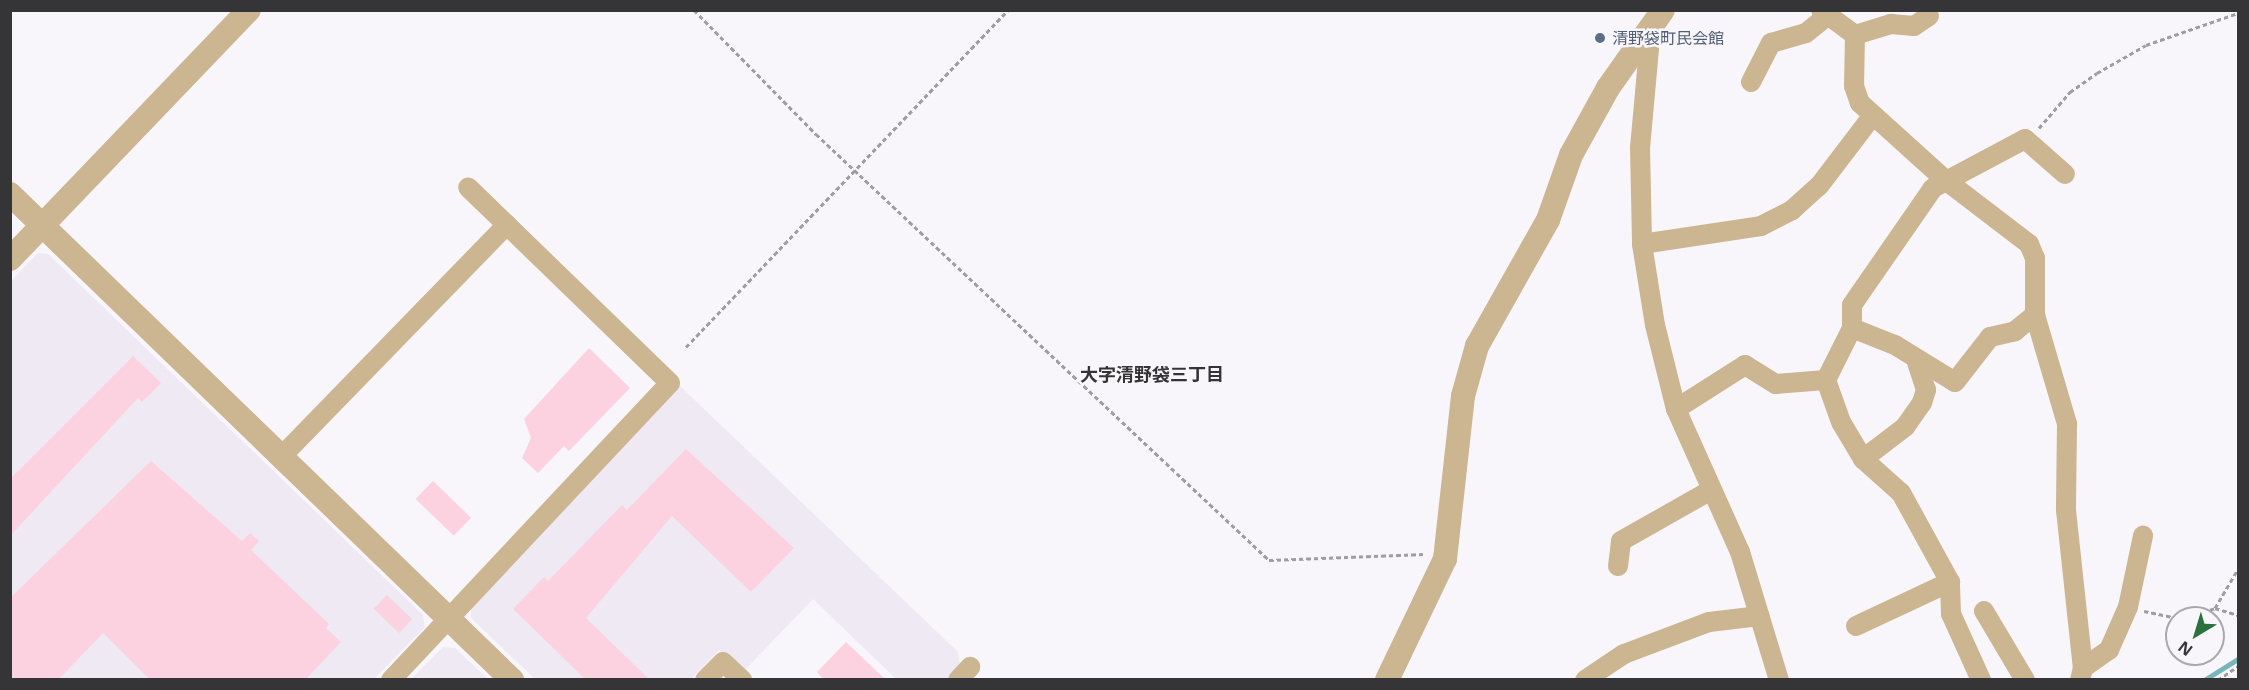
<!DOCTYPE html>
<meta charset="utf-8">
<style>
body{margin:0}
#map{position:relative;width:2249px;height:690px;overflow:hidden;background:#f8f6fa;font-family:"Open Sans","Noto Sans JP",sans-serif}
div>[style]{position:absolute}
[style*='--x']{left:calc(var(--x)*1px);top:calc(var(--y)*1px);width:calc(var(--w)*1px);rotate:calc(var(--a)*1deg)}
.built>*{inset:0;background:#efe9f3}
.stream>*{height:5px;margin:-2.5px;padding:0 2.5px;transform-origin:2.5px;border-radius:2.5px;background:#78b6b9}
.building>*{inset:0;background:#fcd2e1;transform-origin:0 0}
.path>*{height:3px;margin-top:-1.5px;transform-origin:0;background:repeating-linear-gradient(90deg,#9e9da0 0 4.5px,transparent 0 7.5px)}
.minor>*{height:20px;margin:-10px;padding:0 10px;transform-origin:10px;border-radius:10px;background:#ccb591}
.tertiary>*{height:24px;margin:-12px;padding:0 12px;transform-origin:12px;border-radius:12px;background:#ccb591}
.dots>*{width:16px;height:16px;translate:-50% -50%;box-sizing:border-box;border:3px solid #f8f6fa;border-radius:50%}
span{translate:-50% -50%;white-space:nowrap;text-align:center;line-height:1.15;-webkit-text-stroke:5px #f8f6fa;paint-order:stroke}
.service-label{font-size:16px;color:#4e5e75}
.left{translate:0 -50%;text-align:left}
.neighbourhood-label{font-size:18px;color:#343335;font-weight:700}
.frame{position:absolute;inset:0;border:12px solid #353436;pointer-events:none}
.north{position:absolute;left:2165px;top:606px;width:60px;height:60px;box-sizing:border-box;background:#f8f6fa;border:2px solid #aaa8ac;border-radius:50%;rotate:218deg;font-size:16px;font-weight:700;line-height:24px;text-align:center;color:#353436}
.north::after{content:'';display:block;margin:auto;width:21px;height:27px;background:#2b713d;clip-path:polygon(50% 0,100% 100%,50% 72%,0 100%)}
</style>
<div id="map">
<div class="built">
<i style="clip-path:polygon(38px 253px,48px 254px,423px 615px,425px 627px,374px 679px,11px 679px,10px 282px)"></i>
<i style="clip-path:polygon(680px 386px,958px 652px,960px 666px,948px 679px,896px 679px,813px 599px,743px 672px,719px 650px,691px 679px,535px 679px,471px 618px,471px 605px)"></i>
<i style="clip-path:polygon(443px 647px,455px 648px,488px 679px,411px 679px)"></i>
</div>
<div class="stream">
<i style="--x:2204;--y:680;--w:40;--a:-32"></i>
</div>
<div class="building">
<i style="clip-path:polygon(589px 348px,630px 388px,569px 451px,564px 446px,538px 473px,522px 458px,531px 438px,524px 419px)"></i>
<i style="clip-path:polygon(133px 356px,161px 383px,142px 402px,138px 398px,10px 536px,10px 479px)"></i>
<i style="clip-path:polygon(686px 449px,794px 548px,751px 592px,672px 516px,586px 618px,650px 680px,586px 680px,513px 609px,544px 577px,548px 581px,622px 505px,627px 510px)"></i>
<i style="clip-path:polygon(151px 461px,242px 541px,250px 533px,259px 541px,251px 550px,329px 624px,326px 628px,341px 642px,305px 680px,150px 680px,103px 633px,58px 680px,10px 680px,10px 598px)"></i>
<i style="left:433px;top:481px;width:53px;height:25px;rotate:44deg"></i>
<i style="left:387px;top:595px;width:35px;height:19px;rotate:44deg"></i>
<i style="clip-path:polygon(846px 642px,886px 680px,824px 680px,817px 672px)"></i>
</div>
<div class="path">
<i style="--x:694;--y:10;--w:174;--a:45.5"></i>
<i style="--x:816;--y:134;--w:622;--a:43.24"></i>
<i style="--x:1269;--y:560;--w:156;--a:-2.2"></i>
<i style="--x:2039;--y:128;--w:48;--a:-49.3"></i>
<i style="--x:2070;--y:92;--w:33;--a:-35"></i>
<i style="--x:2097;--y:73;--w:56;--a:-29.7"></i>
<i style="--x:2146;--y:45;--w:97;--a:-19.2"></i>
<i style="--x:686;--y:347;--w:466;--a:-46.3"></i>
<i style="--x:2215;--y:608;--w:45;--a:-59.5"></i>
<i style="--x:2144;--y:611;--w:34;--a:12"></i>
<i style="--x:2181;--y:618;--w:35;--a:-16"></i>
<i style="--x:2215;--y:608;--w:24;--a:17"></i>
<i style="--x:2218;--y:680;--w:24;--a:-35"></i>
</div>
<div class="minor">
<i style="--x:1821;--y:10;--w:42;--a:36.3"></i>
<i style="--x:1855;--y:35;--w:51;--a:91.1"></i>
<i style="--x:1854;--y:86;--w:18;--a:71"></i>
<i style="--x:1860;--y:103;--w:113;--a:42.1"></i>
<i style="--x:1944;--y:179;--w:107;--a:37.4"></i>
<i style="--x:2029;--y:244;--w:15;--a:67"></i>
<i style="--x:2035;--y:258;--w:57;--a:90"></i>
<i style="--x:2035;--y:315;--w:114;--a:73.6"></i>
<i style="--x:2067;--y:424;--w:86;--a:90.7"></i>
<i style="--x:2066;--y:510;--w:159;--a:83.9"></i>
<i style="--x:2083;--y:668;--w:12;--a:104"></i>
<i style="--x:1651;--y:27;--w:121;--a:95.2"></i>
<i style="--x:1640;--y:147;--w:97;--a:88.8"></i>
<i style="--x:1642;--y:244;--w:82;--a:80.9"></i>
<i style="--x:1655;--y:325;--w:87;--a:76"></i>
<i style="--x:1676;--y:409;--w:157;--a:65.9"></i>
<i style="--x:1740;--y:552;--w:134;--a:73.1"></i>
<i style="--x:1855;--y:35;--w:38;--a:-17"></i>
<i style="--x:1891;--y:24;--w:23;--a:5"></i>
<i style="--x:1914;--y:26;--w:18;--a:-34"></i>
<i style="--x:1751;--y:82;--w:44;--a:-62.9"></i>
<i style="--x:1771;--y:43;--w:36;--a:-16"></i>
<i style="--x:1806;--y:33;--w:28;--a:-39"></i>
<i style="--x:1642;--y:244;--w:120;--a:-8.6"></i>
<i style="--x:1761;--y:226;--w:35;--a:-27"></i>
<i style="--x:1792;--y:210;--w:36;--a:-42"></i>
<i style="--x:1819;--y:186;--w:89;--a:-52.7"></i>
<i style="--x:1852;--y:328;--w:46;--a:21.6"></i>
<i style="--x:1895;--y:345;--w:70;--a:31.7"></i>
<i style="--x:1955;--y:382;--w:57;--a:-52.1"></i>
<i style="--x:1990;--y:337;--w:26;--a:-13"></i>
<i style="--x:2015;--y:331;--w:26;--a:-39"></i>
<i style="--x:1676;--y:409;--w:82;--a:-32.5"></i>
<i style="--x:1745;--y:365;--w:36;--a:32"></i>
<i style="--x:1776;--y:384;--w:50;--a:-4.6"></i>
<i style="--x:281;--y:457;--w:324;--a:-45.8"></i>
<i style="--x:1863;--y:459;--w:53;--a:-37.3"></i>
<i style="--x:1905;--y:427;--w:29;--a:-55"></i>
<i style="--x:1922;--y:403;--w:14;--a:-73"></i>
<i style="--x:1926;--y:390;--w:28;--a:-108"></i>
<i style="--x:1618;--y:566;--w:25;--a:-83"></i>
<i style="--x:1621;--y:541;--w:103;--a:-29.5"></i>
<i style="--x:1984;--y:611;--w:80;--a:59.3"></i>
<i style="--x:1856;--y:626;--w:104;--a:-25.1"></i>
<i style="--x:2083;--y:668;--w:32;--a:-35"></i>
<i style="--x:2109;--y:650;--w:47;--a:-66.2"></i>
<i style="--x:2128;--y:607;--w:73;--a:-78.1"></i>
<i style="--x:391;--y:680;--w:407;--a:-46.8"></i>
<i style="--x:670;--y:383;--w:281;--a:-135.9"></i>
<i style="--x:705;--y:680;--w:25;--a:-45"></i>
<i style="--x:723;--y:662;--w:26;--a:43"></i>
<i style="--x:958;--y:680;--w:18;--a:-47"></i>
<i style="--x:1585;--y:680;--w:47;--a:-33.7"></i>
<i style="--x:1624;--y:654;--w:91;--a:-20.6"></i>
<i style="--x:1709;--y:622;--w:51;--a:-6.7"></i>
<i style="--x:1981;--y:680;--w:72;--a:-114.4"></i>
<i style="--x:1951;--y:614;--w:32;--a:-92"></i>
<i style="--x:1950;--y:582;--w:102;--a:-118.8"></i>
<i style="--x:1901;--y:493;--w:51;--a:-138.2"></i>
<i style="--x:1863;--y:459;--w:43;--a:-120.7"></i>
<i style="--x:1841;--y:422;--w:45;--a:-109.7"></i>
<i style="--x:1826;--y:380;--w:58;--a:-63.4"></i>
<i style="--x:1852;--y:328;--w:23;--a:-90"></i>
<i style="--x:1852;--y:305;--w:142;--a:-55.3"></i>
<i style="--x:1933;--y:188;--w:104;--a:-28"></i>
<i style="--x:2025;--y:139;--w:53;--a:41.2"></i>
</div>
<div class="tertiary">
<i style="--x:10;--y:194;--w:699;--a:44.07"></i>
<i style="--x:10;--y:259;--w:345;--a:-46.2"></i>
<i style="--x:1387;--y:680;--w:134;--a:-64.4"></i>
<i style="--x:1445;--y:559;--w:164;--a:-83.7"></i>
<i style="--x:1463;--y:396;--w:52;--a:-74.4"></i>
<i style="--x:1477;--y:346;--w:145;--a:-60.6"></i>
<i style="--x:1548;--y:220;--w:69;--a:-70.5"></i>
<i style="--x:1571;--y:155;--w:77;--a:-61.1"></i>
<i style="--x:1608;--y:88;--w:95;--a:-54.8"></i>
</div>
<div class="dots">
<i style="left:1600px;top:38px;background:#5c6f8a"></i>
</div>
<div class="service-label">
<span class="left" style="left:1612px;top:38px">清野袋町民会館</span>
</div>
<div class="neighbourhood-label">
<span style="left:1152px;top:374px">大字清野袋三丁目</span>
</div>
<div class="frame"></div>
<div class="north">N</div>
</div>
